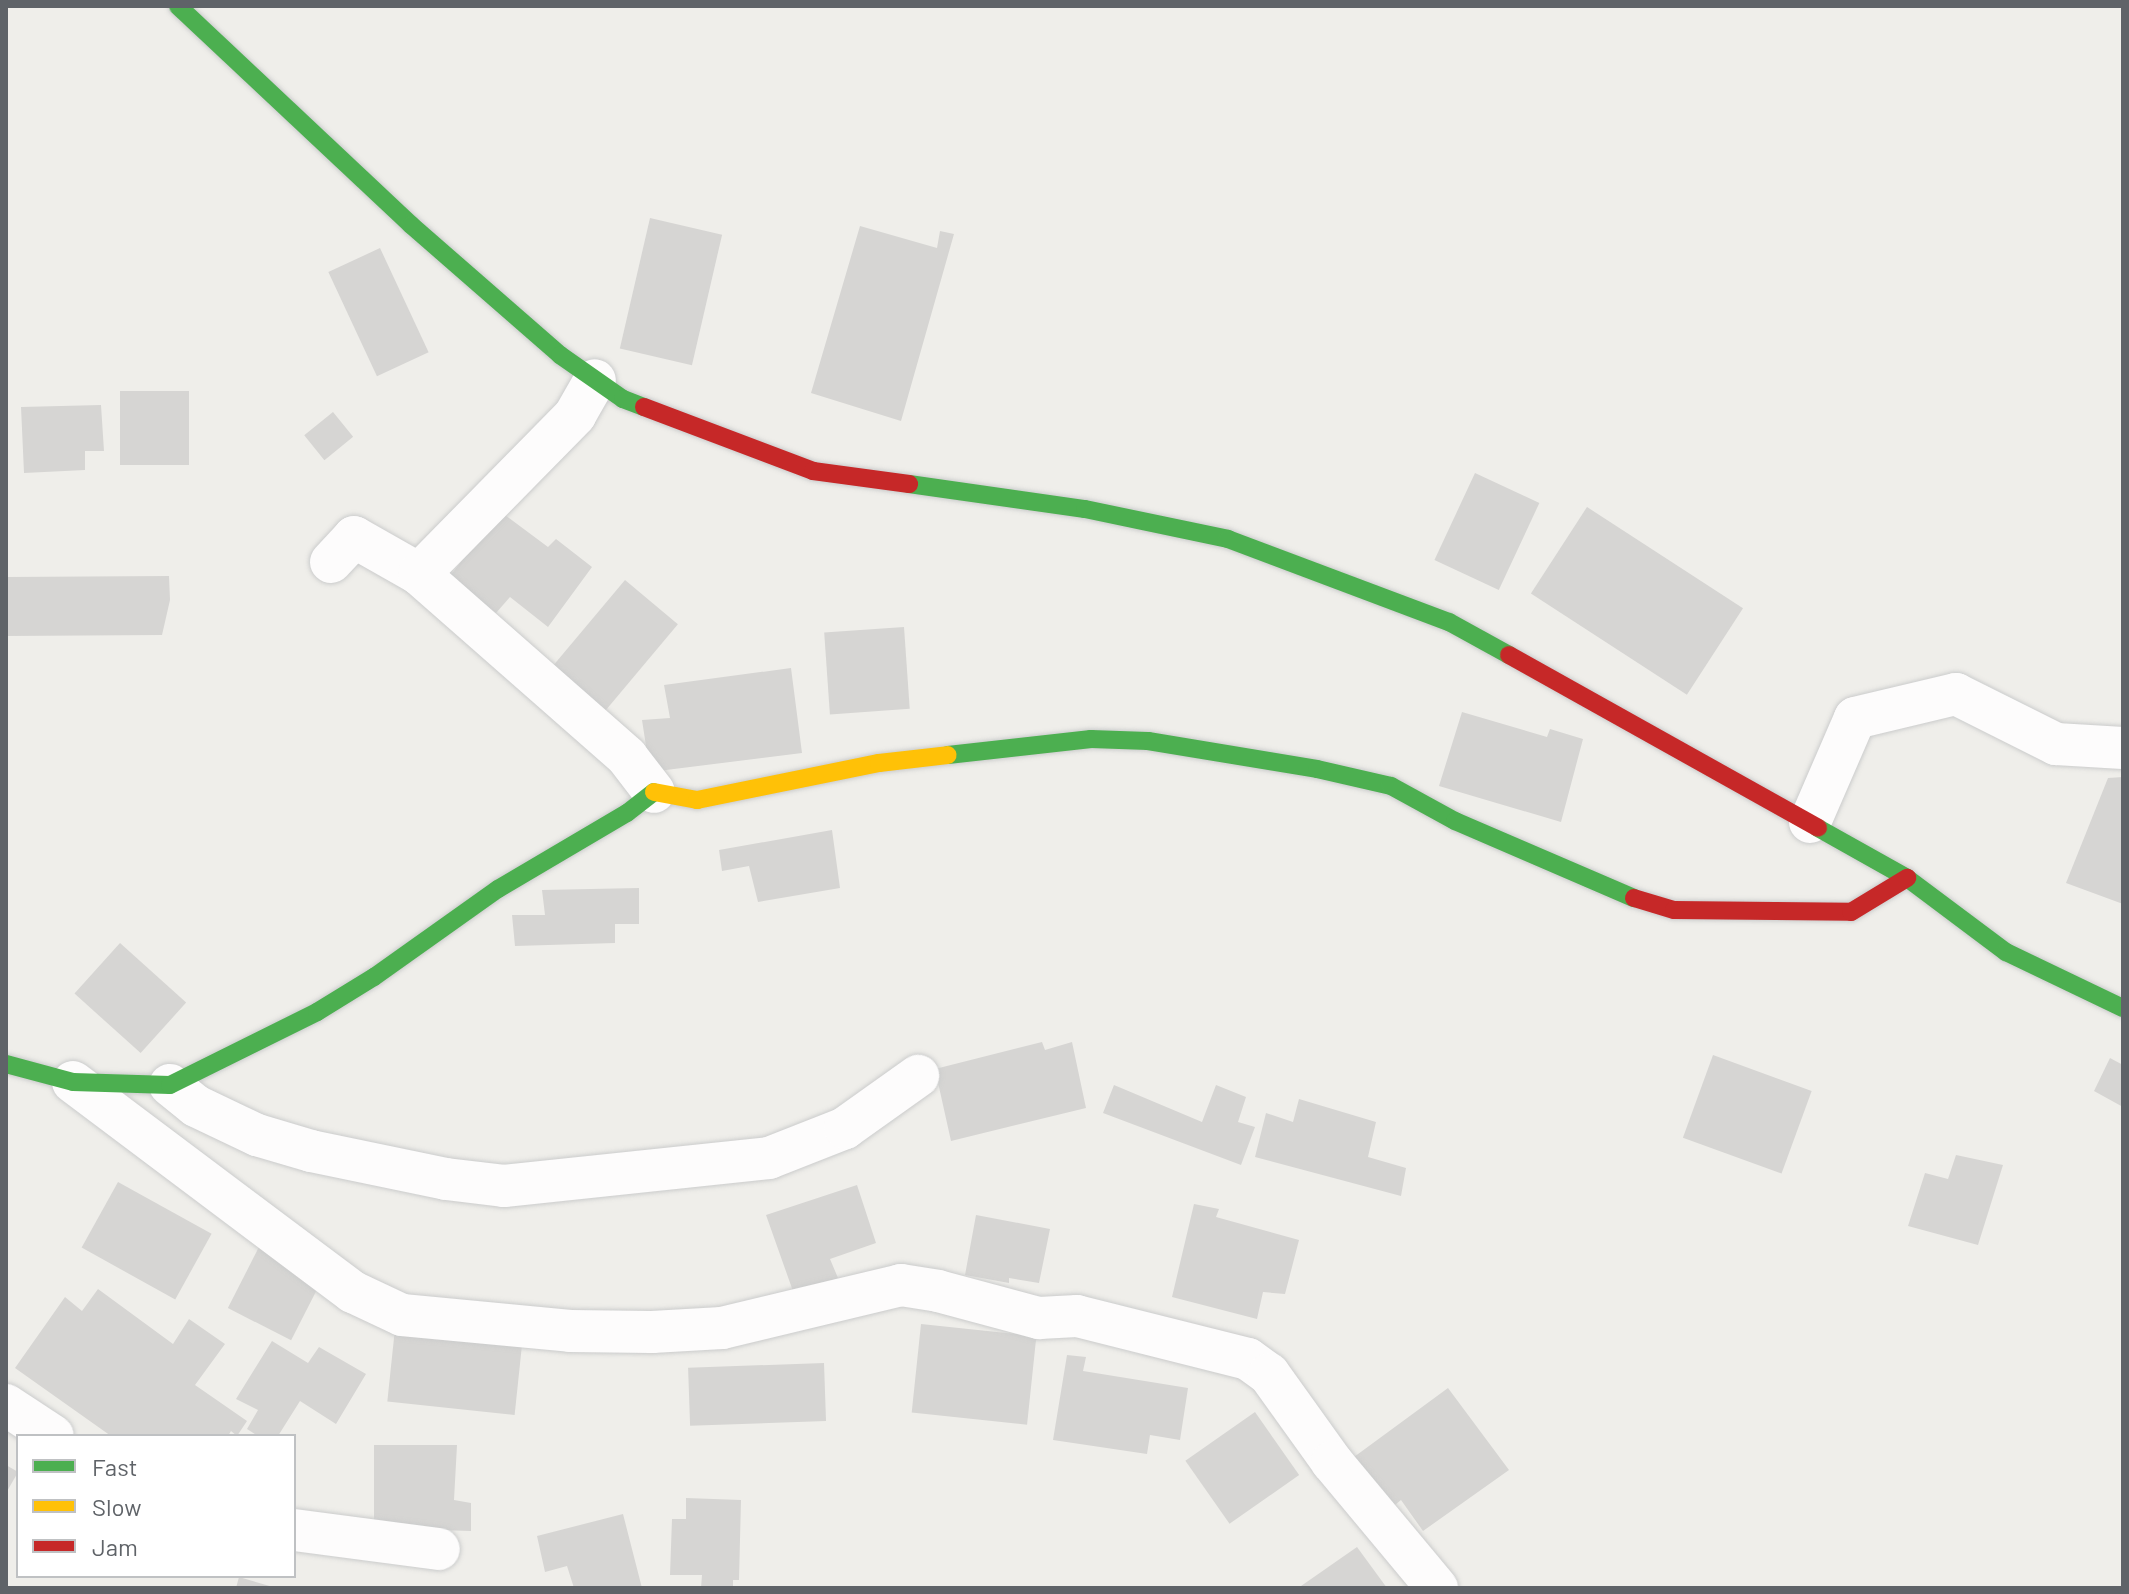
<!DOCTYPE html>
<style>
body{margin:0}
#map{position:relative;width:2129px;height:1594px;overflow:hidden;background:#efeeea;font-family:Barlow,sans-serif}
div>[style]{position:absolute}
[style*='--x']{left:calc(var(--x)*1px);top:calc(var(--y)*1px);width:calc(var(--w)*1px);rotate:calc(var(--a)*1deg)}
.building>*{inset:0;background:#d6d5d3;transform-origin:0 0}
.roads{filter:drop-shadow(0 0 2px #cbcccc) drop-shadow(0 0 2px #cbcccc)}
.street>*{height:42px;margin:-21px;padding:0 21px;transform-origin:21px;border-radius:21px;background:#fdfcfc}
.fast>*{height:18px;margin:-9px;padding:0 9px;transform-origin:9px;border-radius:9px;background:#4caf50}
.slow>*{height:18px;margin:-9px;padding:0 9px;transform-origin:9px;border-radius:9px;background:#ffc107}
.jam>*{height:18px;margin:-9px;padding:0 9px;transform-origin:9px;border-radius:9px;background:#c62828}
span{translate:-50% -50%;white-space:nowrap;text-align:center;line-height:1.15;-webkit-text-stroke:8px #fff;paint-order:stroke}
.frame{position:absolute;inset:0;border:8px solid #5f6368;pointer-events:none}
.legend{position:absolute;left:16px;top:1434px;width:280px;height:144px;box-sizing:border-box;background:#fff;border:2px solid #bfc1c3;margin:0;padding:10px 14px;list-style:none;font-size:24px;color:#5f6368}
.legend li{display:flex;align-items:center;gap:16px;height:40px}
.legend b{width:40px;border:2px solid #bfc1c3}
</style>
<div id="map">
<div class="building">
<i style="left:650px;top:218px;width:74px;height:134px;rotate:13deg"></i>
<i style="clip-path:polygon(860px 226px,937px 248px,940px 231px,954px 234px,901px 421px,811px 393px)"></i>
<i style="left:380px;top:248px;width:115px;height:57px;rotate:65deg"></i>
<i style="left:120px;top:391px;width:69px;height:74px"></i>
<i style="clip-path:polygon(101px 405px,104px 451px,85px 451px,85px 470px,24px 473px,21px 407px)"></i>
<i style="left:333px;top:412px;width:32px;height:37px;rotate:51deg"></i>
<i style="left:1475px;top:473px;width:71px;height:96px;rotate:25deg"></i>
<i style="left:1587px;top:507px;width:186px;height:103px;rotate:33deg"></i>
<i style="clip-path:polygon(501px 512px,548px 547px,556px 539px,592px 567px,548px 627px,510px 597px,496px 613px,449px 577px)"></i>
<i style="clip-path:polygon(169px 576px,170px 600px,162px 635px,6px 636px,6px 577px)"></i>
<i style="left:625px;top:580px;width:69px;height:123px;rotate:40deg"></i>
<i style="left:904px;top:627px;width:82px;height:80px;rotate:86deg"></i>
<i style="clip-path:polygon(791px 668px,802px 753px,650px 772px,642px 720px,670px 718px,664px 685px)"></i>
<i style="clip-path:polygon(1462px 712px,1547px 737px,1550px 729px,1583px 739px,1561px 822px,1439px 786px)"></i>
<i style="clip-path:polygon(2123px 777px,2123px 904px,2066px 883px,2108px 778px)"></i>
<i style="clip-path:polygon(832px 830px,840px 888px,758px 902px,749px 866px,722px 871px,719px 850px)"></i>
<i style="clip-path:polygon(639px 888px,639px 924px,615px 924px,615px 943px,515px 946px,512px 915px,545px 915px,542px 890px)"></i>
<i style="left:120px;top:943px;width:89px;height:68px;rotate:42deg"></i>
<i style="clip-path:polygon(1042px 1042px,1045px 1050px,1072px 1042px,1086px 1108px,951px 1141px,935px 1069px)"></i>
<i style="left:1713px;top:1055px;width:105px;height:88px;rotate:20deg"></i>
<i style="clip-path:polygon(2110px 1058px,2123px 1065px,2123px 1107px,2094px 1091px)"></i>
<i style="clip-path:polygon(1114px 1085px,1202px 1122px,1216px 1085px,1246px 1097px,1238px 1122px,1255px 1127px,1241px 1165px,1103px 1113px)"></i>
<i style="clip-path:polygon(1299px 1099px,1376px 1122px,1368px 1157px,1406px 1168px,1401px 1196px,1255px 1157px,1266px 1113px,1293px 1122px)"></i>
<i style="clip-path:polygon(1956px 1155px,2003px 1165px,1978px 1245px,1908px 1226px,1925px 1173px,1948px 1179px)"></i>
<i style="left:118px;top:1182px;width:107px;height:75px;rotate:29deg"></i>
<i style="clip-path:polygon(857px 1185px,876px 1243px,830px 1259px,838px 1278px,794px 1294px,766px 1215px)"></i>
<i style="clip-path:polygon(1194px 1204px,1219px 1209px,1216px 1217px,1299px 1240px,1285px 1294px,1263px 1292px,1257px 1319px,1172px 1297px)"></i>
<i style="clip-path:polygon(976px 1215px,1050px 1229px,1039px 1283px,1009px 1278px,1009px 1283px,965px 1275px)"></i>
<i style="left:261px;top:1243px;width:71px;height:73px;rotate:27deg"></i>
<i style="clip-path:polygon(98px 1289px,173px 1344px,189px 1319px,225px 1344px,195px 1385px,247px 1421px,237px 1436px,231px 1431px,228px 1436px,111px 1436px,15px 1368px,65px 1297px,82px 1311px)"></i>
<i style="left:396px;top:1319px;width:128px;height:83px;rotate:6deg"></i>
<i style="left:921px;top:1324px;width:116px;height:89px;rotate:6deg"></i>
<i style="clip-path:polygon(272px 1341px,308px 1363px,319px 1347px,366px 1374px,336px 1424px,300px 1401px,278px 1436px,258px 1436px,247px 1429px,258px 1410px,236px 1399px)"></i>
<i style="clip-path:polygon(1067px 1355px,1086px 1357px,1083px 1371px,1188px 1388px,1180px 1440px,1150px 1435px,1147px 1454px,1053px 1440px)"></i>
<i style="left:824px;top:1363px;width:58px;height:136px;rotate:88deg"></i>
<i style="clip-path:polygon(1448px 1388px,1509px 1470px,1423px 1531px,1401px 1500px,1390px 1509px,1354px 1457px)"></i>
<i style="left:1255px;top:1412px;width:77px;height:85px;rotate:55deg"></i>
<i style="clip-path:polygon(374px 1445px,457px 1445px,454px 1500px,471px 1503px,471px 1531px,374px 1528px)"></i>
<i style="left:6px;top:1465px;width:14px;height:91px;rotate:30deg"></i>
<i style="clip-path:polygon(686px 1498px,741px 1500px,739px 1580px,733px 1580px,733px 1588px,701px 1588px,702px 1575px,670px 1575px,672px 1519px,686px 1519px)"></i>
<i style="clip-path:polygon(623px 1514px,642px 1588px,574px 1588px,567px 1566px,545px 1572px,537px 1536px)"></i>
<i style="clip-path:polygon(1357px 1547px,1387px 1588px,1303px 1588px,1301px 1586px)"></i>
<i style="clip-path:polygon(239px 1577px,273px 1587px,273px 1588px,236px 1588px)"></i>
</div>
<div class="roads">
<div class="street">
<i style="--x:331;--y:562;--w:34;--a:-47"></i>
<i style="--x:354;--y:537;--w:75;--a:29.6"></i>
<i style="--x:419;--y:574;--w:277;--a:41.3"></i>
<i style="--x:627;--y:757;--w:44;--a:52.4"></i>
<i style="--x:419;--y:574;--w:223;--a:-45.5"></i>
<i style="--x:575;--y:415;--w:40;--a:-60.3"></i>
<i style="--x:1810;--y:822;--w:113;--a:-66.6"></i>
<i style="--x:1855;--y:718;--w:104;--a:-13.4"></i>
<i style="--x:1956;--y:694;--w:112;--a:26.6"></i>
<i style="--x:2056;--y:744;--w:67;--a:3.4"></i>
<i style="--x:73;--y:1082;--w:350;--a:36.9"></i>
<i style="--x:353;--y:1292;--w:54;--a:25.1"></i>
<i style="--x:402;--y:1315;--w:169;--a:5.4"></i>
<i style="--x:570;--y:1331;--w:82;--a:0.7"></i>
<i style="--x:652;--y:1332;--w:70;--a:-3.3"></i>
<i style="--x:722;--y:1328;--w:184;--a:-13.5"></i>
<i style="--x:901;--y:1285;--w:37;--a:9"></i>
<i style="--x:938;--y:1291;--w:105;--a:15"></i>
<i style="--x:1039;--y:1318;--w:38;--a:-3"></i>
<i style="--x:1077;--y:1316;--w:176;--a:14.1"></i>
<i style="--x:1248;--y:1359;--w:26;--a:36"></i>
<i style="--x:1269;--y:1374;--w:108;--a:54.4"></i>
<i style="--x:1332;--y:1462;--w:164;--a:50.2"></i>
<i style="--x:170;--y:1085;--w:33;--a:39"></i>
<i style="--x:196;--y:1106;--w:68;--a:25.4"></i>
<i style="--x:257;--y:1135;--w:56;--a:16.5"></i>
<i style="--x:311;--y:1151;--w:138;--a:11.7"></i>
<i style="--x:446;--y:1179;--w:58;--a:6.9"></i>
<i style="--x:504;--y:1186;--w:266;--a:-6"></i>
<i style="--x:769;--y:1158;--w:82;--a:-21.5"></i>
<i style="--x:845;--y:1128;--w:90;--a:-35.5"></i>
<i style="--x:6;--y:1405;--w:56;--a:33.4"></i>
<i style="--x:294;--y:1530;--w:146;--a:7.5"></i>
</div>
<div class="fast">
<i style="--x:178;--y:6;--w:320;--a:43.2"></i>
<i style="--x:411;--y:225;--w:198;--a:41.1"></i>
<i style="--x:560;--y:355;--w:77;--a:34.9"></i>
<i style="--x:623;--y:399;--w:22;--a:21"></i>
<i style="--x:909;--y:484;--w:178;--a:8.1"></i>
<i style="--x:1085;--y:509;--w:146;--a:11.8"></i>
<i style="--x:1228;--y:539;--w:236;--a:20.6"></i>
<i style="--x:1449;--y:622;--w:68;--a:28.8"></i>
<i style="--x:948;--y:755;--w:144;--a:-6.4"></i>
<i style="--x:1091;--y:739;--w:57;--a:2"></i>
<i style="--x:1148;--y:741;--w:171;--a:9.4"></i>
<i style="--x:1317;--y:769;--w:76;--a:12.9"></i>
<i style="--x:1391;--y:786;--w:73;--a:28.7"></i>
<i style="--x:1455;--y:821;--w:195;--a:23.3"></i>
<i style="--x:1818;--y:828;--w:102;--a:29.3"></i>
<i style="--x:1907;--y:878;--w:124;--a:36.8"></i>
<i style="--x:2006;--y:952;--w:130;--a:25.6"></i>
<i style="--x:6;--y:1064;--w:69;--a:15"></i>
<i style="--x:73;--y:1082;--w:97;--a:1.8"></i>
<i style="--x:170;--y:1085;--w:164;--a:-26.4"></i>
<i style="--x:317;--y:1012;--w:67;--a:-31.6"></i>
<i style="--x:374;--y:977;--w:152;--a:-35.4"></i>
<i style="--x:498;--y:889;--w:150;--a:-30.5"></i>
<i style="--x:627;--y:813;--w:34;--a:-38"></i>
</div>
<div class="slow">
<i style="--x:654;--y:792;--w:44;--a:10.5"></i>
<i style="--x:697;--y:800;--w:186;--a:-11.5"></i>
<i style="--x:879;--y:763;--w:69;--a:-6.6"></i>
</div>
<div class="jam">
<i style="--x:644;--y:407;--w:181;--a:20.7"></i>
<i style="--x:813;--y:471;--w:97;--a:7.7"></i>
<i style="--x:1509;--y:655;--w:354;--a:29.2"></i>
<i style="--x:1634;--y:898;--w:42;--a:16.7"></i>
<i style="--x:1674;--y:910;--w:177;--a:0.6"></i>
<i style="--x:1851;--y:912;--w:66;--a:-31.3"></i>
</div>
</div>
<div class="frame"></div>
<ul class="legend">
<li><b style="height:10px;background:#4caf50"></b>Fast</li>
<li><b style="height:10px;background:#ffc107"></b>Slow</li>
<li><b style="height:10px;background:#c62828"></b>Jam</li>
</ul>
</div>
